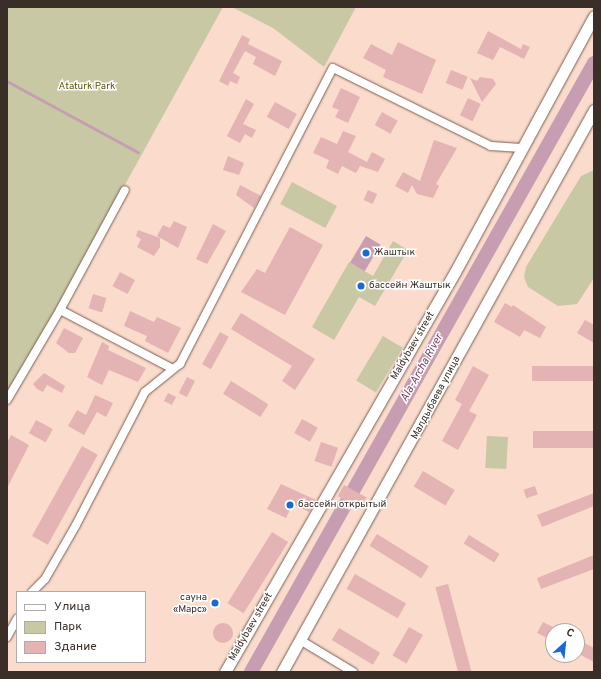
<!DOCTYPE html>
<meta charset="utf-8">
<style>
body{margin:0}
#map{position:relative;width:601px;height:679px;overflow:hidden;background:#fadbcc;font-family:Overpass,sans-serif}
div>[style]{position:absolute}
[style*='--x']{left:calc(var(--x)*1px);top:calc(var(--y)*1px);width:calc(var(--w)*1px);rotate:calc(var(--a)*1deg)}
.green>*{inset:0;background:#c9c8a4;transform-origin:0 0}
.water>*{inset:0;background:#c79db2;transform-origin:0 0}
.stream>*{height:2.5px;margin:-1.25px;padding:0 1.25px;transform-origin:1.25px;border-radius:1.25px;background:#c79db2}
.river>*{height:14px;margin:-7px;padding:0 7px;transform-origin:7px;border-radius:7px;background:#c79db2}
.building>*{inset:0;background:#e4b3b4;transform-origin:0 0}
.round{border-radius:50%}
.roads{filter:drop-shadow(0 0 1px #7a5f52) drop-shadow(0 0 1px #7a5f52)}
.minor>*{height:8px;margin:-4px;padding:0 4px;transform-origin:4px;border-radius:4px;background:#fff}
.tertiary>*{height:11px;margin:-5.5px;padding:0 5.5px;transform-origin:5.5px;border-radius:5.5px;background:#fff}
.dots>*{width:11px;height:11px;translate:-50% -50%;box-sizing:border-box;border:2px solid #fff;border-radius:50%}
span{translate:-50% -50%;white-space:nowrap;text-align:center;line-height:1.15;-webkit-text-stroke:3px #fff;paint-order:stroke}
.park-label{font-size:10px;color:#57530d}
.poi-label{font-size:10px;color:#392e28}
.left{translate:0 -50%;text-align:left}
.right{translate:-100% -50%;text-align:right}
.street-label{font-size:10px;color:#392e28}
.water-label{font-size:11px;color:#763e5d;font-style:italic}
.frame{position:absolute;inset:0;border:8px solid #392e28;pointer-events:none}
.legend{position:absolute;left:16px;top:591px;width:130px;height:72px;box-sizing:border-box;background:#fff;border:1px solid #b0aba9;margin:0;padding:5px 7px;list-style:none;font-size:12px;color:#392e28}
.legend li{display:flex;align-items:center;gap:8px;height:20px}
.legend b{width:20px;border:1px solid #b0aba9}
.north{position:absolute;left:545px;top:623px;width:40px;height:40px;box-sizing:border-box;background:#fff;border:1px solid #b0aba9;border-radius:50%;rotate:27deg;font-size:11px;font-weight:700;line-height:16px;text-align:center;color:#392e28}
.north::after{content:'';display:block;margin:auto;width:14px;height:18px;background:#156ad4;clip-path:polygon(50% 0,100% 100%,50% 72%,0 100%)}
</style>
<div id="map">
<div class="green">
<i style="clip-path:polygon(7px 7px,223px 7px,7px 399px)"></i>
<i style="clip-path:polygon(232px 7px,356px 7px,324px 67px,273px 28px)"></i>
<i style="clip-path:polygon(594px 170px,594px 278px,577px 304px,558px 306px,528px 287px,524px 277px,526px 267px,581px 176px)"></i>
<i style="left:292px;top:182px;width:51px;height:25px;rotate:28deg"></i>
<i style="clip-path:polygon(393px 241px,408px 250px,375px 306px,359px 297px,334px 340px,312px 327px,349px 262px,373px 276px)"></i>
<i style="left:383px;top:336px;width:23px;height:52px;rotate:31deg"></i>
<i style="left:487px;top:436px;width:21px;height:32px;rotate:3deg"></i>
</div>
<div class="water">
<i style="left:366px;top:236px;width:17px;height:31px;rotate:31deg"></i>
</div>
<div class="stream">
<i style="--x:7;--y:81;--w:149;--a:28.5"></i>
</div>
<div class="river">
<i style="--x:251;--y:672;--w:699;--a:-60.61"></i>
</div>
<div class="building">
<i style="clip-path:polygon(488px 31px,521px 49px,523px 44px,530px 47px,524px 59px,500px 47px,493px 60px,477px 53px)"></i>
<i style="clip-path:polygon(242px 35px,250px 39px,248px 44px,282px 61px,275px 76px,253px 64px,256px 57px,245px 51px,233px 73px,240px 77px,237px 84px,230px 81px,228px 86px,219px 81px)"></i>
<i style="clip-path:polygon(398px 42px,436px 60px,422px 94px,383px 77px,386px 70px,363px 58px,371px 44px,392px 55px)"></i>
<i style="left:451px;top:70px;width:18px;height:14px;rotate:22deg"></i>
<i style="clip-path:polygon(480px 77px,493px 79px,496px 84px,482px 102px,470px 78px,477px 81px)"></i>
<i style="clip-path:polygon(341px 88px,360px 97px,348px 123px,335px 117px,339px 110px,332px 107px)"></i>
<i style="left:468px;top:98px;width:14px;height:19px;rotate:25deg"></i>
<i style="clip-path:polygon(246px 99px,254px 104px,243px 124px,256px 130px,252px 138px,245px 134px,240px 143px,227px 136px)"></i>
<i style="left:275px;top:102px;width:25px;height:17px;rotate:29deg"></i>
<i style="left:382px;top:112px;width:18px;height:15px;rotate:29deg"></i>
<i style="clip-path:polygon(343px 131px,356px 136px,348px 152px,367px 162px,372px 152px,385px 159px,378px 172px,360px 166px,356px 173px,342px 166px,338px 174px,326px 168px,329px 160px,313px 153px,321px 137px,337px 144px)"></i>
<i style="clip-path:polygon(434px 140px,457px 148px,436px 184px,439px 186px,433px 198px,417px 194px,412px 185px,408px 193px,395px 186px,403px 172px,420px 181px)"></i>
<i style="clip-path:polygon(228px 156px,244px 163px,239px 175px,223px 170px)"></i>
<i style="clip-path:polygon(240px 185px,261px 196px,254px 208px,236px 195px)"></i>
<i style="left:368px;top:190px;width:10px;height:11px;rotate:24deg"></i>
<i style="clip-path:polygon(174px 221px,187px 227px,178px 248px,157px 236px,163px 225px,170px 228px)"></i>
<i style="clip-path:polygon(213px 224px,226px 231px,207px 264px,196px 259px)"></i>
<i style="clip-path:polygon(290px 227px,323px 245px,285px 315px,241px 292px,257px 269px,265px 273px)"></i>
<i style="clip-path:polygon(138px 230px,160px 238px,160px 247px,154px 256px,137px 247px,141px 239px,136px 236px)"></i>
<i style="left:120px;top:272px;width:17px;height:16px;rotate:28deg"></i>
<i style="left:93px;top:294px;width:14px;height:15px;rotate:17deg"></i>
<i style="clip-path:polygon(505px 303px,512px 307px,513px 305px,546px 327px,540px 338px,524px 330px,520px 337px,494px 322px)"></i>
<i style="clip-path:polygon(130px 311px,154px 322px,157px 317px,181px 328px,168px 353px,145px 341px,147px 336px,124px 326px)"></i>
<i style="clip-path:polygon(241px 313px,315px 359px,295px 390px,282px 381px,292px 366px,231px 329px)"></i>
<i style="clip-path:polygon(585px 320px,594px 325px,594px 343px,577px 333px)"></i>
<i style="clip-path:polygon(64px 328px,83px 338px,75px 353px,69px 353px,56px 343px)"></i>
<i style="left:220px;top:332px;width:10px;height:37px;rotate:29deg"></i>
<i style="clip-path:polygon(102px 342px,109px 346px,108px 350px,146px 368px,138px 382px,109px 370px,102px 385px,87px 377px)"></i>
<i style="clip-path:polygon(473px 366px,489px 375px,469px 411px,477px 415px,458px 450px,442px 441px,462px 404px,455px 400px)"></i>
<i style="left:594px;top:366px;width:15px;height:62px;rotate:90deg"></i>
<i style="clip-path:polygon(44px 373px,65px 386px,62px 393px,47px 385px,43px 392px,37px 389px,33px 384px)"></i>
<i style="left:187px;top:377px;width:9px;height:18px;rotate:27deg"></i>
<i style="left:231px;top:381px;width:44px;height:15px;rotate:32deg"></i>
<i style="left:168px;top:393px;width:9px;height:9px;rotate:27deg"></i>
<i style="clip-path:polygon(95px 395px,113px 403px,106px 417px,97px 412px,84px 435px,68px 426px,77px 410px,86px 415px)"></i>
<i style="left:302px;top:419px;width:18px;height:16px;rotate:29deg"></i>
<i style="left:36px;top:420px;width:19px;height:15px;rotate:28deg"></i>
<i style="left:594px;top:431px;width:17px;height:61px;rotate:90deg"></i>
<i style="clip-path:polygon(11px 435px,29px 445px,7px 488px,7px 443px)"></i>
<i style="left:321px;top:442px;width:18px;height:20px;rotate:19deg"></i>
<i style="left:82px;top:446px;width:18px;height:103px;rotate:29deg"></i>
<i style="left:423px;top:471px;width:37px;height:18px;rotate:31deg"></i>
<i style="clip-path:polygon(281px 484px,316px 500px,309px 512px,293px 504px,286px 518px,267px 509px)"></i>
<i style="left:344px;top:485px;width:26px;height:13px;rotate:29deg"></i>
<i style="left:535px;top:486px;width:9px;height:12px;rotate:72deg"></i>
<i style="clip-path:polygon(594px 493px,594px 506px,542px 527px,537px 515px)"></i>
<i style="left:272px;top:532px;width:19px;height:84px;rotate:32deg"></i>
<i style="left:377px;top:534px;width:61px;height:14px;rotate:32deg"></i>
<i style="left:469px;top:535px;width:36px;height:10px;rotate:32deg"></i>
<i style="clip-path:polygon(594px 555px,594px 569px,541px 589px,537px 578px)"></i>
<i style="left:355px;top:574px;width:59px;height:17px;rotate:30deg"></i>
<i style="left:448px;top:584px;width:91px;height:13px;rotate:75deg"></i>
<i style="clip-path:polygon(543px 622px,553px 627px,553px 641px,537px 633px)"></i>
<i class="round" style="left:213px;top:623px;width:20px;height:20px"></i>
<i style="left:409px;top:627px;width:16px;height:33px;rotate:30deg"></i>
<i style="left:339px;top:628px;width:48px;height:14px;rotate:31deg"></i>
<i style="clip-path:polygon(577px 639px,594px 648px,594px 662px,577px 653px)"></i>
</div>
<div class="roads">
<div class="minor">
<i style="--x:173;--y:369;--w:9;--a:-36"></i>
<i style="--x:180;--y:364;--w:333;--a:-62.7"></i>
<i style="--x:333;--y:68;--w:176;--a:26.3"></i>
<i style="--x:491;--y:146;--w:30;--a:4"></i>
<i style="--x:7;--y:400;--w:104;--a:-59.5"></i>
<i style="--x:32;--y:592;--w:18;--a:-45"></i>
<i style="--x:45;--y:579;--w:62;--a:-60.1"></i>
<i style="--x:76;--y:525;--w:150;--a:-62.6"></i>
<i style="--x:145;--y:392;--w:36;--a:-39"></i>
<i style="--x:173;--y:369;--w:127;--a:-152.4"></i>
<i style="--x:60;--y:310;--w:136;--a:-61.6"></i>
<i style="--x:7;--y:637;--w:21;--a:-61"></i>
<i style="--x:300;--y:640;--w:62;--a:31.1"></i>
</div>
<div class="tertiary">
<i style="--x:225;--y:672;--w:461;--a:-60.1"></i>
<i style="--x:455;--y:272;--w:291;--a:-61.5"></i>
<i style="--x:282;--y:672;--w:643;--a:-60.96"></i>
</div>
</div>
<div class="dots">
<i style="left:366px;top:253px;background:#156ad4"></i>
<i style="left:361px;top:286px;background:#156ad4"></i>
<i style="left:290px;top:505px;background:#156ad4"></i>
<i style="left:215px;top:603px;background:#156ad4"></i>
</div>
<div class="park-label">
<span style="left:87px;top:87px">Ataturk Park</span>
</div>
<div class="poi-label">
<span class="left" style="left:374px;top:253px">Жаштык</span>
<span class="left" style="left:369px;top:286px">бассейн Жаштык</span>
<span class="left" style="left:298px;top:505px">бассейн открытый</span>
<span class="right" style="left:207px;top:603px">сауна<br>«Марс»</span>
</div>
<div class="street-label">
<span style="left:413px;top:346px;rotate:-60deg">Maldybaev street</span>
<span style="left:436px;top:398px;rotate:-62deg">Малдыбаева улица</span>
<span style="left:251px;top:627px;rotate:-60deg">Maldybaev street</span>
</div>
<div class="water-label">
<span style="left:422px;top:368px;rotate:-61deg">Ala-Archa River</span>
</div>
<div class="frame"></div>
<ul class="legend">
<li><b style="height:5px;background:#fff"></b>Улица</li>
<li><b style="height:11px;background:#c9c8a4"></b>Парк</li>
<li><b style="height:11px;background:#e4b3b4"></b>Здание</li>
</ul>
<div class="north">С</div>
</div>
